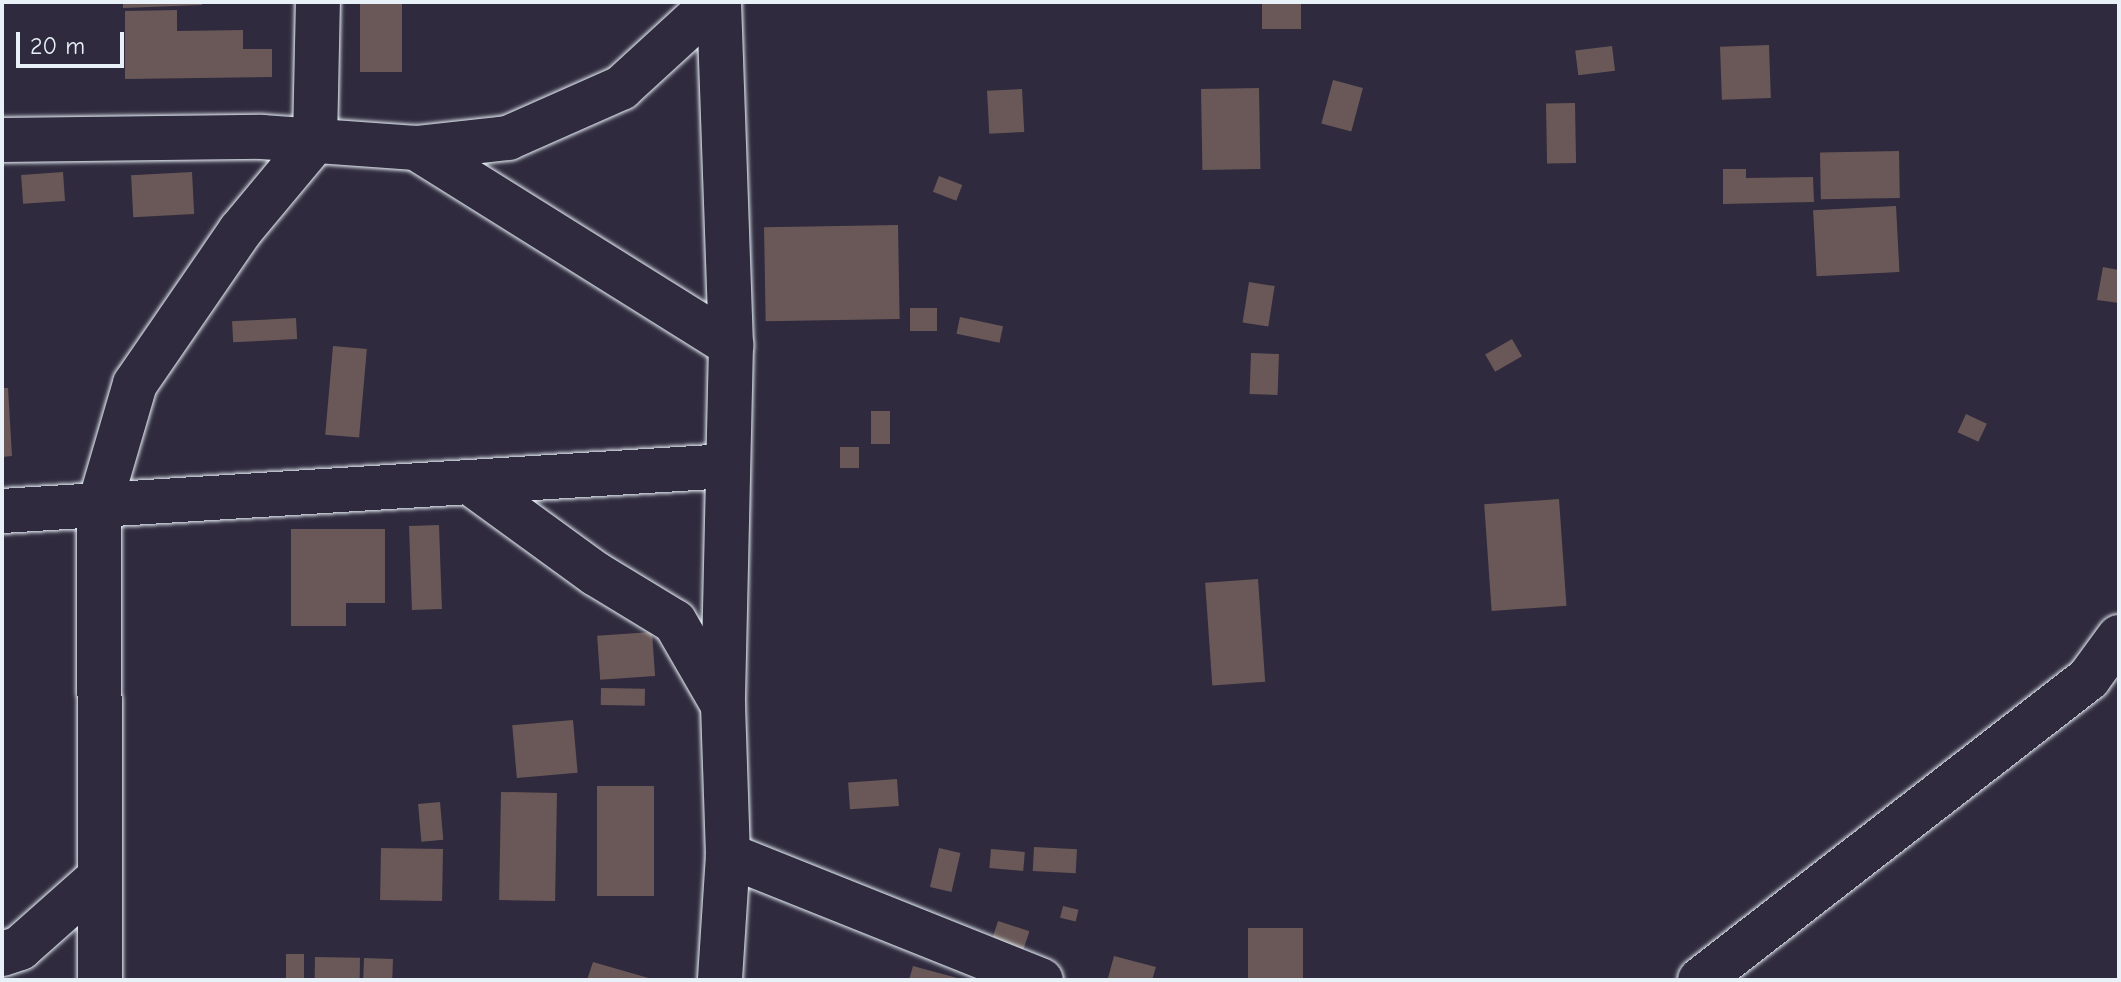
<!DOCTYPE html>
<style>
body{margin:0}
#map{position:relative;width:2121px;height:982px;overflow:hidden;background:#2f2a3d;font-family:"Comic Neue",sans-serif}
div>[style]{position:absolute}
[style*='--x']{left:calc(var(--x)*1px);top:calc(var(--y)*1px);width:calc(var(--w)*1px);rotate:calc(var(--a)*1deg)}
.building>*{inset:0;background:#695857;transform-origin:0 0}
.roads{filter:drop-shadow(0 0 2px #e8f1f8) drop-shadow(0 0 2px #e8f1f8)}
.minor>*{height:44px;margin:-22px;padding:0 22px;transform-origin:22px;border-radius:22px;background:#2f2a3d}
span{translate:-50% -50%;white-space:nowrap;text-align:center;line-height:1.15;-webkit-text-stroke:8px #2f2a3d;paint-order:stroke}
.frame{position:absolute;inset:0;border:4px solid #e8f1f8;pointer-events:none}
.scale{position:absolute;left:16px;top:32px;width:108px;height:36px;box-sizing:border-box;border:4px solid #e8f1f8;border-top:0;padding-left:10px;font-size:24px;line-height:28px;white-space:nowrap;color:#e8f1f8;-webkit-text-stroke:6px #2f2a3d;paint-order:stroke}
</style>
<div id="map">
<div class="building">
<i style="clip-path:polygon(123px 2px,202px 2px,202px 5px,123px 8px)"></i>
<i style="left:360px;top:2px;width:42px;height:70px"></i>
<i style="left:1262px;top:2px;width:39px;height:27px"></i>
<i style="clip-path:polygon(177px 10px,177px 31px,243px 30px,243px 49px,272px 49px,272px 77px,125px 79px,125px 11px)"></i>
<i style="left:1769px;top:45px;width:53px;height:49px;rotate:88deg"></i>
<i style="left:1612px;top:46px;width:25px;height:37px;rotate:83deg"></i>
<i style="left:1333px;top:80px;width:31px;height:45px;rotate:15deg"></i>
<i style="left:1259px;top:88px;width:81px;height:58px;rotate:89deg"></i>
<i style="left:1022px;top:89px;width:43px;height:35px;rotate:87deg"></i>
<i style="left:1575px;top:103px;width:60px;height:29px;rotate:89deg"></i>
<i style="left:1899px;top:151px;width:47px;height:79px;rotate:89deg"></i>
<i style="clip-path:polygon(1723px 169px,1746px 169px,1746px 178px,1813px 177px,1814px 202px,1723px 204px)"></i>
<i style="left:63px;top:172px;width:29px;height:42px;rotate:86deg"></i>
<i style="left:192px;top:172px;width:42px;height:61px;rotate:87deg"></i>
<i style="left:939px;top:176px;width:25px;height:17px;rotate:21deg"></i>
<i style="left:1896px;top:206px;width:66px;height:83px;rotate:87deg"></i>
<i style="left:898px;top:225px;width:94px;height:134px;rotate:89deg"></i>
<i style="clip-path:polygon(2103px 267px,2119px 270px,2119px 303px,2097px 300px)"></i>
<i style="left:1249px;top:282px;width:26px;height:41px;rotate:9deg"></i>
<i style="left:910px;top:308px;width:27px;height:23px"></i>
<i style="left:960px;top:317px;width:44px;height:17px;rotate:12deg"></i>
<i style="left:296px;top:318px;width:21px;height:64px;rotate:87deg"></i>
<i style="left:1512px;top:339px;width:20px;height:31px;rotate:60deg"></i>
<i style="left:333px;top:346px;width:34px;height:89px;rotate:5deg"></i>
<i style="left:1251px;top:353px;width:28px;height:41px;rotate:2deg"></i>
<i style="clip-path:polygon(2px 388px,8px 388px,12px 456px,2px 457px)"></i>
<i style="left:871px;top:411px;width:19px;height:33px"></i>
<i style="left:1966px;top:414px;width:23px;height:20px;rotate:25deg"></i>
<i style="left:840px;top:447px;width:19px;height:21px"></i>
<i style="left:1559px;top:499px;width:107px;height:75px;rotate:86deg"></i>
<i style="left:439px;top:525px;width:84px;height:30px;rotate:88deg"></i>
<i style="clip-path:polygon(291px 529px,385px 529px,385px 603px,346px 603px,346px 626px,291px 626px)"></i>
<i style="left:1258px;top:579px;width:103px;height:53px;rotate:86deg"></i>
<i style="left:652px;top:632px;width:44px;height:55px;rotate:86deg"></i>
<i style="left:601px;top:688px;width:44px;height:17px;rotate:1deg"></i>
<i style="left:573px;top:720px;width:53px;height:61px;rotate:85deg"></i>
<i style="left:897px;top:779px;width:27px;height:49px;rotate:86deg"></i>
<i style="left:597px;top:786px;width:57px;height:110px"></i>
<i style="left:501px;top:792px;width:56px;height:108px;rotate:1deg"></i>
<i style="left:440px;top:802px;width:38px;height:22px;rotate:85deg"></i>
<i style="left:1034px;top:847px;width:43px;height:24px;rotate:3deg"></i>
<i style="left:381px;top:848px;width:62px;height:52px;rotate:1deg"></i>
<i style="left:939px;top:848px;width:22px;height:40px;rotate:13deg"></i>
<i style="left:991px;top:849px;width:34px;height:19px;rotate:5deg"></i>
<i style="left:1063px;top:906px;width:16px;height:12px;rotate:14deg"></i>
<i style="left:998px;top:921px;width:33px;height:25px;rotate:18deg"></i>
<i style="left:1248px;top:928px;width:55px;height:52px"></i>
<i style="left:286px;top:954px;width:18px;height:26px"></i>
<i style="clip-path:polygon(1114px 956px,1156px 967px,1152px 980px,1108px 978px)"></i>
<i style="left:315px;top:957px;width:45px;height:22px;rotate:1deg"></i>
<i style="left:364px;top:958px;width:29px;height:22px;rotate:2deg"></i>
<i style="clip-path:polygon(593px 962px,652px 979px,652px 980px,587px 980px)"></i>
<i style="clip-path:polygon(913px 966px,961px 979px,961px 980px,909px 980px)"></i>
</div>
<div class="roads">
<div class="minor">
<i style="--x:719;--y:2;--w:343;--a:88"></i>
<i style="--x:731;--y:345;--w:360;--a:91.3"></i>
<i style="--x:723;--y:705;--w:150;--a:88.1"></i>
<i style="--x:728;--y:855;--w:125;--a:93.7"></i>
<i style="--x:2;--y:140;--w:260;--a:-0.7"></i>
<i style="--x:262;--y:137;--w:154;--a:4.1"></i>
<i style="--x:416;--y:148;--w:93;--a:-6.2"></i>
<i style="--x:508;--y:138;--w:124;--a:-23.9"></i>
<i style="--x:621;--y:88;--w:127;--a:-42.5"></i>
<i style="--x:416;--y:148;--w:372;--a:32"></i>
<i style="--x:472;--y:484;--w:153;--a:36"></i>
<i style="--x:596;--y:574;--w:92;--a:31.3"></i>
<i style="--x:675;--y:622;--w:96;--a:60"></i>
<i style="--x:2;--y:511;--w:726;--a:-3.55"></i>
<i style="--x:728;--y:855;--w:337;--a:21.8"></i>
<i style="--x:2;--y:954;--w:19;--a:-18"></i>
<i style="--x:20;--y:948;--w:107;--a:-41.6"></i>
<i style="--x:100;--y:980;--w:473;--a:-90.1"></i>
<i style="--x:99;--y:507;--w:128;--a:-73.7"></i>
<i style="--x:135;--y:384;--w:186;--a:-55.5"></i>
<i style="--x:240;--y:231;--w:117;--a:-50.2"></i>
<i style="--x:315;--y:141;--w:139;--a:-88.8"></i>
<i style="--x:1700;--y:980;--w:492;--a:-37.8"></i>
<i style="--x:2089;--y:678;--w:51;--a:-53.8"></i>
</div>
</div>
<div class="frame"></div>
<div class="scale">20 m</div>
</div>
